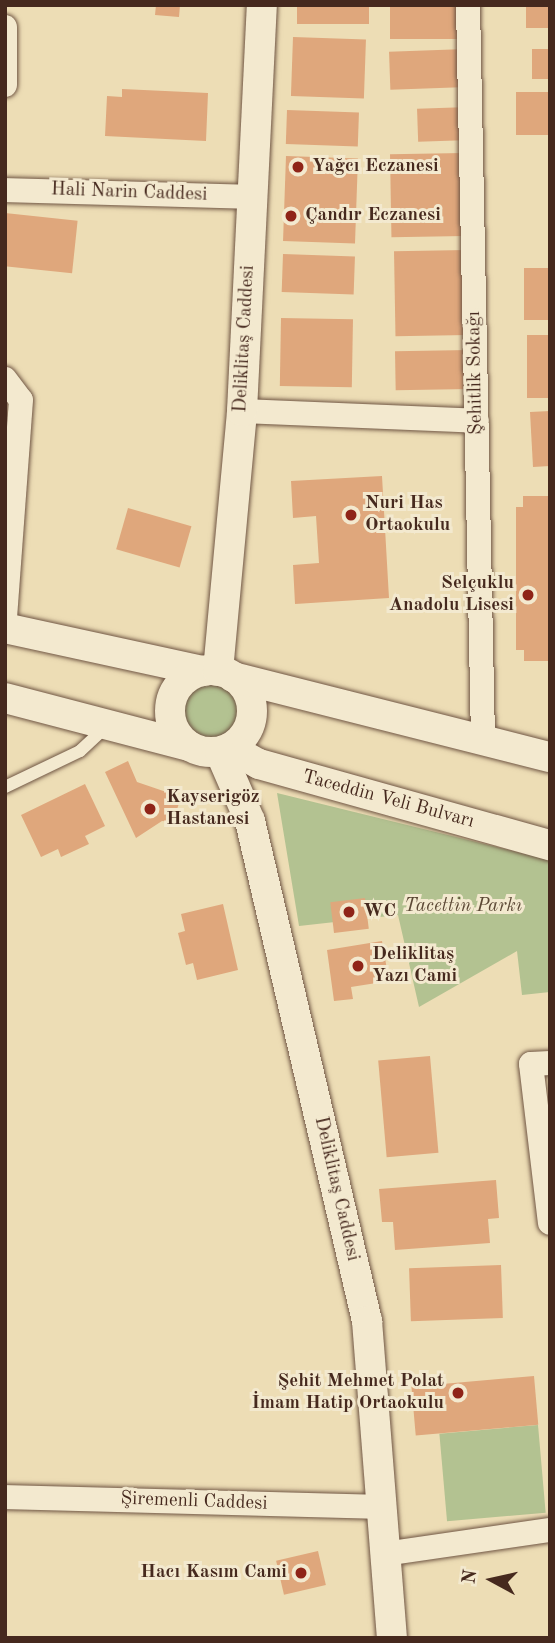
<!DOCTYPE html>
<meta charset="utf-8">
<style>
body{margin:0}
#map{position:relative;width:555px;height:1643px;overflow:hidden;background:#edddb5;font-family:"Old Standard TT",serif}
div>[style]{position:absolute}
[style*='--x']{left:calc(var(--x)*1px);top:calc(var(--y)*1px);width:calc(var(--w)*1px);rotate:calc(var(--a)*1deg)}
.green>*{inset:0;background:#b3c291;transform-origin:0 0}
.round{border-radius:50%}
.building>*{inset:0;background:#dfa77c;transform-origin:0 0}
.roads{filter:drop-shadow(0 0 2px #705644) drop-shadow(0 0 2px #705644)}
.service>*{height:12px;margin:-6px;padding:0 6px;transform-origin:6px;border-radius:6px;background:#f3e9cf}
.minor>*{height:24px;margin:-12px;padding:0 12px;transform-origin:12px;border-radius:12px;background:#f3e9cf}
.tertiary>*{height:30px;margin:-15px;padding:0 15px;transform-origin:15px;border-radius:15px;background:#f3e9cf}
.tertiary>.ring{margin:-15px;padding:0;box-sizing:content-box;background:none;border:30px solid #f3e9cf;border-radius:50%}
.dots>*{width:19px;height:19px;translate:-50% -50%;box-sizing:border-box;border:4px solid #f3e9cf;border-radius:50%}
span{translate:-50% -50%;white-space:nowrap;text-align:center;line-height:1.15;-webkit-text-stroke:6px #f3e9cf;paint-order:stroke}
.poi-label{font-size:19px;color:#46291e;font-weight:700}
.left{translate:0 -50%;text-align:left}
.right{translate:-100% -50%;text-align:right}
.street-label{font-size:19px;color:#46291e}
.park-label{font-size:19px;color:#5c4835;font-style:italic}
.frame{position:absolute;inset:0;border:7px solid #46291e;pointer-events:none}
.north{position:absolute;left:457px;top:1545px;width:70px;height:70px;-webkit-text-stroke:5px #f3e9cf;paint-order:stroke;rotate:278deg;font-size:19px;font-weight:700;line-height:28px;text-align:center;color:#46291e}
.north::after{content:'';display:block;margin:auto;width:24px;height:32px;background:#46291e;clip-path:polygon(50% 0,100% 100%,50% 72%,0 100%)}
</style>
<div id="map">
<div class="green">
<i class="round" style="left:184px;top:684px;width:54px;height:54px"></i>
<i style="clip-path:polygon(277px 793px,550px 860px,550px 992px,522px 995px,517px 951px,419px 1007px,398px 915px,299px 926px)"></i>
<i style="left:538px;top:1425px;width:88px;height:99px;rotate:85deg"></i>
</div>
<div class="building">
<i style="clip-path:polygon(156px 5px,180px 5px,179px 17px,155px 15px)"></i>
<i style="left:297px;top:5px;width:72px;height:19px"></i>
<i style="left:390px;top:5px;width:74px;height:34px"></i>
<i style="left:526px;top:5px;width:24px;height:23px"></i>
<i style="left:293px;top:37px;width:73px;height:59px;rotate:2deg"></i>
<i style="left:466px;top:49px;width:38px;height:77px;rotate:88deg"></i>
<i style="left:550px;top:49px;width:30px;height:18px;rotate:90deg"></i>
<i style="clip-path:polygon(122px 89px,208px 93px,206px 141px,105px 136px,107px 96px,122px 97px)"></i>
<i style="left:550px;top:92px;width:43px;height:34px;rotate:90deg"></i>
<i style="left:469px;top:107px;width:33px;height:52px;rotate:88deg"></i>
<i style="left:287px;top:110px;width:72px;height:34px;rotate:2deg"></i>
<i style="left:463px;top:153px;width:83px;height:73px;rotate:89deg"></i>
<i style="left:286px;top:156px;width:72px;height:85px;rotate:2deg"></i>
<i style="left:5px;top:213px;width:73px;height:53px;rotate:6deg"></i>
<i style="left:466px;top:250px;width:85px;height:72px;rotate:89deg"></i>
<i style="left:283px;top:254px;width:72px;height:38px;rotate:2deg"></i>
<i style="left:550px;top:268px;width:52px;height:26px;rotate:90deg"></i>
<i style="left:281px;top:318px;width:72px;height:68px;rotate:1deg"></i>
<i style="left:527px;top:335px;width:23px;height:63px"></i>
<i style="left:469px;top:350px;width:39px;height:74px;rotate:89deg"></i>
<i style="clip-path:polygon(550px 411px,550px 466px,533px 467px,530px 412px)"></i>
<i style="clip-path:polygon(382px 476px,389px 598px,295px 604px,293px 565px,319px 563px,316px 516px,293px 518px,291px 481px)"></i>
<i style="clip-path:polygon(523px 496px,550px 496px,550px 661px,524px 661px,524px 650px,516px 650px,516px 507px,523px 507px)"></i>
<i style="left:128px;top:508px;width:66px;height:43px;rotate:16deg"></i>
<i style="clip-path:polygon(128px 761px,137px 782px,181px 797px,173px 822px,162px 821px,136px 838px,105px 772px)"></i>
<i style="clip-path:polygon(85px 784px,105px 826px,85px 836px,89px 844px,61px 857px,58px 849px,41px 857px,21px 815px)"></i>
<i style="left:365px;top:898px;width:31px;height:35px;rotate:83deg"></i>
<i style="clip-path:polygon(223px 904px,238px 970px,197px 980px,193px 963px,186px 965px,178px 933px,185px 931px,181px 914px)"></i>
<i style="clip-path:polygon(382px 941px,389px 981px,351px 987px,353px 999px,334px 1001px,327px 950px)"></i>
<i style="left:430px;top:1056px;width:97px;height:52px;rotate:85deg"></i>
<i style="clip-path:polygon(496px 1180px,499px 1218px,488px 1219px,490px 1243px,395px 1250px,393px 1222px,382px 1222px,379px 1189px)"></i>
<i style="left:501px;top:1265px;width:53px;height:92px;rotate:88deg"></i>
<i style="left:534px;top:1376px;width:49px;height:123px;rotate:85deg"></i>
<i style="left:318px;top:1551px;width:35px;height:43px;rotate:77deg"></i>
</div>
<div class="roads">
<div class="service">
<i style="--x:5;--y:787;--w:83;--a:-25.6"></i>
<i style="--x:80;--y:751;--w:34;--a:-43"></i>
</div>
<div class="minor">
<i style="--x:468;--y:5;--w:736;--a:88.83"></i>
<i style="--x:5;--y:27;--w:58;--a:90"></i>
<i style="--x:5;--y:190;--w:248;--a:1.6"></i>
<i style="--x:5;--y:379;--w:26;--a:53"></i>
<i style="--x:21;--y:400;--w:218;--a:94.2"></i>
<i style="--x:242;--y:411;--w:235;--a:2.4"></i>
<i style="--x:550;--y:1063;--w:19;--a:177"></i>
<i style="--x:531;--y:1064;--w:160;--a:83.2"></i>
<i style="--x:5;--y:1497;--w:377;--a:1.5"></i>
<i style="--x:385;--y:1554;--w:167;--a:-8.3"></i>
</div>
<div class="tertiary">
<i style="--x:5;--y:628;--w:203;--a:12.3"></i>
<i class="ring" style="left:170px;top:670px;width:52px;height:52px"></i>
<i style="--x:218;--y:671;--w:261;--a:-84.7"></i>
<i style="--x:242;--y:411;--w:406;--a:-87.2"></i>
<i style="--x:233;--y:677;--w:327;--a:14.2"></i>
<i style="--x:5;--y:698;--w:190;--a:14.6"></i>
<i style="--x:230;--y:748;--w:33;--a:29"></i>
<i style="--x:259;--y:764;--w:302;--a:15.6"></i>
<i style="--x:220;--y:752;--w:75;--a:66.5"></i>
<i style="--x:250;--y:821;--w:514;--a:76.83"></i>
<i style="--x:367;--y:1321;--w:318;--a:85.5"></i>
</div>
</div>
<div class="dots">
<i style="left:298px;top:167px;background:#8f2418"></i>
<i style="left:291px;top:216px;background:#8f2418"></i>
<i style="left:351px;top:515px;background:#8f2418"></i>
<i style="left:528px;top:595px;background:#8f2418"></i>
<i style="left:150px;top:809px;background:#8f2418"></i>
<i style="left:349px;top:912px;background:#8f2418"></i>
<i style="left:358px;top:966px;background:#8f2418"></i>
<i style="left:458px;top:1393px;background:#8f2418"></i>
<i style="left:301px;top:1573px;background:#8f2418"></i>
</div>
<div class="poi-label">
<span class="left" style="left:312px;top:167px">Yağcı Eczanesi</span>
<span class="left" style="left:305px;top:216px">Çandır Eczanesi</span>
<span class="left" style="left:365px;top:515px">Nuri Has<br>Ortaokulu</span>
<span class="right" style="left:514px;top:595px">Selçuklu<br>Anadolu Lisesi</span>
<span class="left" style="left:166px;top:809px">Kayserigöz<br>Hastanesi</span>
<span class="left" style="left:363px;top:912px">WC</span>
<span class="left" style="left:372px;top:966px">Deliklitaş<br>Yazı Cami</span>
<span class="right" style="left:444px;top:1393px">Şehit Mehmet Polat<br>İmam Hatip Ortaokulu</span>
<span class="right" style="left:287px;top:1573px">Hacı Kasım Cami</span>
</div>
<div class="street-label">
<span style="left:129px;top:193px;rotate:2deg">Hali Narin Caddesi</span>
<span style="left:245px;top:339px;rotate:-87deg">Deliklitaş Caddesi</span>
<span style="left:476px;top:373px;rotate:-91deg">Şehitlik Sokağı</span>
<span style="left:388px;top:800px;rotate:15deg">Taceddin Veli Bulvarı</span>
<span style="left:336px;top:1189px;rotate:77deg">Deliklitaş Caddesi</span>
<span style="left:194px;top:1502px;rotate:2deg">Şiremenli Caddesi</span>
</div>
<div class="park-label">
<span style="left:463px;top:907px">Tacettin Parkı</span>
</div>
<div class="frame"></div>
<div class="north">N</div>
</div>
